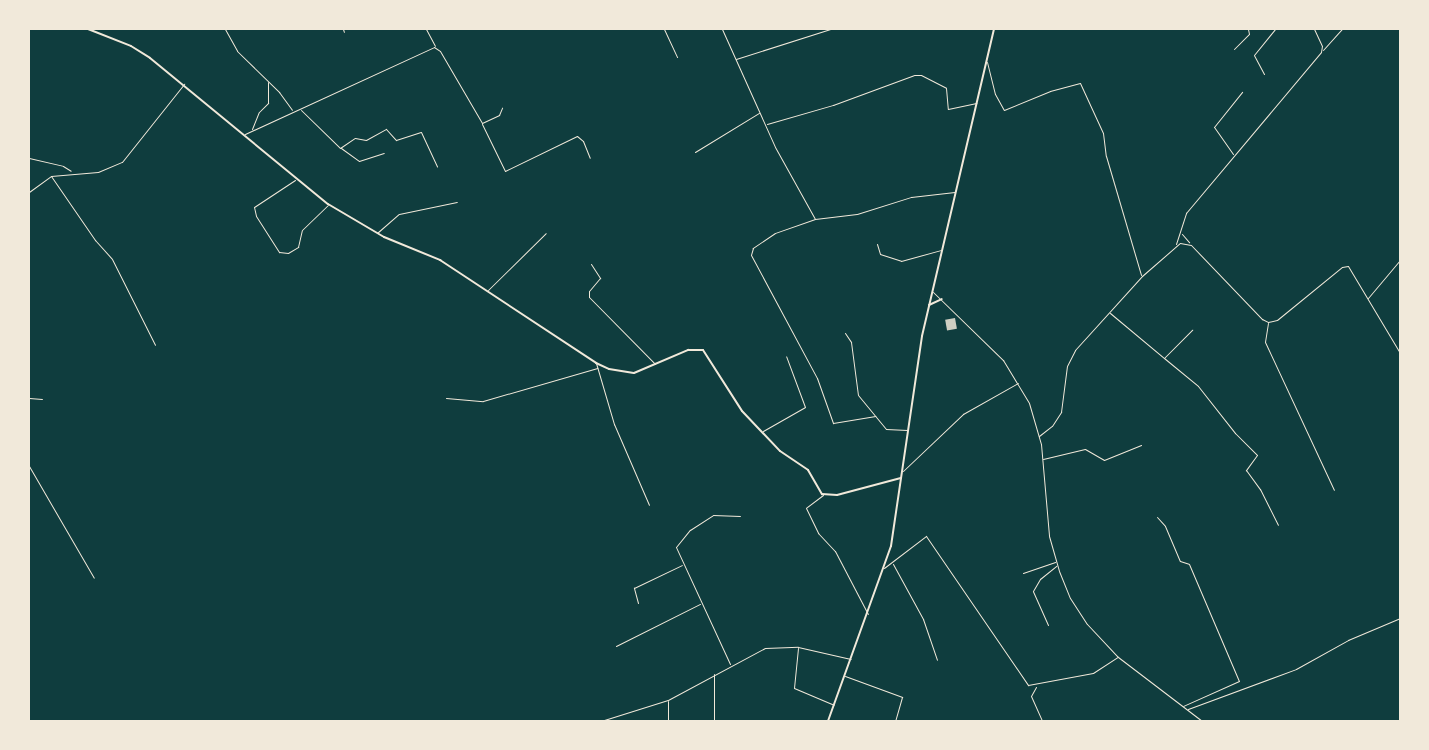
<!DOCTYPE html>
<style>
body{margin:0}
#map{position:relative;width:1429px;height:750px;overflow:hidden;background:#0f3d3e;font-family:Arial,sans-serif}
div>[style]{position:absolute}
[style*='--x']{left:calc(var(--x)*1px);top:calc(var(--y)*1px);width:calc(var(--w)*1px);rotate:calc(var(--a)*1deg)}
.building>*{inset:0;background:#cfcfc3;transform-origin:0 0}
.minor>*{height:1px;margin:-0.5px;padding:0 0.5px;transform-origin:0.5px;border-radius:0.5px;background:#f1e9da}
.tertiary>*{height:2px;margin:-1px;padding:0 1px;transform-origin:1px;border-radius:1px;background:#f1e9da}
span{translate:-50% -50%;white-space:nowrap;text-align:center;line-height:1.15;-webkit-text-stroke:5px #f1e9da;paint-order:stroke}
.frame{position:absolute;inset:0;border:30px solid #f1e9da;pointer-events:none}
</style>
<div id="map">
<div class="building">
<i style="left:955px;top:318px;width:11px;height:10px;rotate:80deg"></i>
</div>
<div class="minor">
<i style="--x:225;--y:29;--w:25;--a:61"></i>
<i style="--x:237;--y:51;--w:59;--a:44.3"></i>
<i style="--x:279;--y:92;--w:22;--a:54"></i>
<i style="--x:343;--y:29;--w:3;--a:72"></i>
<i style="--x:426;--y:29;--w:19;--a:62"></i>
<i style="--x:664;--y:29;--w:31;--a:65"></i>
<i style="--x:722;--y:29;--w:129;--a:65.8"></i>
<i style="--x:775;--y:147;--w:82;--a:60.9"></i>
<i style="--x:815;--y:219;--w:42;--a:-6.8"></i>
<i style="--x:857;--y:214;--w:57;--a:-17.5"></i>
<i style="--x:911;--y:197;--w:44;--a:-6.5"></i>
<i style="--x:1234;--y:49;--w:21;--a:-45"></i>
<i style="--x:1249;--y:34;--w:5;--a:-101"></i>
<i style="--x:1323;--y:50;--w:28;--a:-48"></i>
<i style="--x:736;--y:59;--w:99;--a:-17.7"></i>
<i style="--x:987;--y:62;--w:33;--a:76"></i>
<i style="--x:995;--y:94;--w:18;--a:61"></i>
<i style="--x:1004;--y:110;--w:50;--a:-22.4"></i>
<i style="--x:1050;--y:91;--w:31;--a:-15"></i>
<i style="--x:1080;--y:83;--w:55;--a:65.3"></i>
<i style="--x:1103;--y:133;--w:23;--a:83"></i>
<i style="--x:1106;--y:156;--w:124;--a:73.6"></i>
<i style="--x:1264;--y:74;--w:21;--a:-118"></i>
<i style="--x:1254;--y:55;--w:33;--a:-51"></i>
<i style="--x:301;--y:110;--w:54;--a:44.3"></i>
<i style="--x:340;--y:148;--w:18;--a:-34"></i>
<i style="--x:355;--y:138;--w:11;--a:10"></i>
<i style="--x:366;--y:140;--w:23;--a:-29"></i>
<i style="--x:386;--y:129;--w:15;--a:48"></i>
<i style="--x:396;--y:140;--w:26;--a:-18"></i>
<i style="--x:421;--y:132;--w:38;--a:65"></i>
<i style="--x:482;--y:124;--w:52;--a:63.9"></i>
<i style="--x:505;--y:171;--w:80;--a:-25.9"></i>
<i style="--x:577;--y:136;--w:8;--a:40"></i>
<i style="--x:583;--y:141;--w:18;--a:68"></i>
<i style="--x:767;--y:124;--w:69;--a:-16.1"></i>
<i style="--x:833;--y:105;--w:86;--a:-20.3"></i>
<i style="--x:914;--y:75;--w:7;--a:0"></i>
<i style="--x:921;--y:75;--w:28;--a:27"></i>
<i style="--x:946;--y:88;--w:21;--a:85"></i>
<i style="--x:948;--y:109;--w:29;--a:-12"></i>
<i style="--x:252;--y:129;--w:18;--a:-68"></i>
<i style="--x:259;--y:112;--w:13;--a:-45"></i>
<i style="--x:268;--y:103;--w:21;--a:-90"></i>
<i style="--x:245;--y:134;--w:208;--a:-24.7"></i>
<i style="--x:434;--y:47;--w:7;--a:34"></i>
<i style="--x:440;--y:51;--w:83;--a:59.7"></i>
<i style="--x:482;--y:123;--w:19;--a:-25"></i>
<i style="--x:499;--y:115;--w:8;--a:-67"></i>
<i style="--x:341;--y:148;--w:22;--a:36"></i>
<i style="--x:359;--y:161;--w:26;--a:-18"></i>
<i style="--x:695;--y:152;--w:75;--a:-31.4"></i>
<i style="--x:1233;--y:154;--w:33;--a:-125"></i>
<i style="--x:1214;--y:127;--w:45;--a:-51.3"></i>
<i style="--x:29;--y:158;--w:35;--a:13"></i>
<i style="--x:63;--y:166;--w:9;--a:32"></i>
<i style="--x:51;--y:176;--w:78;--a:55.5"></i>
<i style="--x:95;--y:240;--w:25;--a:48"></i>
<i style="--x:112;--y:259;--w:96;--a:63.4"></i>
<i style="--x:295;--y:180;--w:49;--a:146.6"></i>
<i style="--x:254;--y:207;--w:9;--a:77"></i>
<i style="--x:256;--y:216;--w:43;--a:57.4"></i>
<i style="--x:279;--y:252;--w:9;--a:6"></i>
<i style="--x:288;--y:253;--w:12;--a:-31"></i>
<i style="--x:298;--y:247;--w:17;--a:-77"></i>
<i style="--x:302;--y:230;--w:36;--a:-44"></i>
<i style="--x:29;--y:192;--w:27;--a:-36"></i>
<i style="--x:51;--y:176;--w:47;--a:-4.9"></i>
<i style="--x:98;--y:172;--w:26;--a:-23"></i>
<i style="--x:122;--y:162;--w:100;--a:-51.5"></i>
<i style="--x:815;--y:219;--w:42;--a:160.7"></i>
<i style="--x:775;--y:233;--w:27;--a:146"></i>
<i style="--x:753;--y:248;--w:7;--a:106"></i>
<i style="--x:751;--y:255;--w:140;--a:61.8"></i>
<i style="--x:817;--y:378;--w:48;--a:70.4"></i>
<i style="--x:833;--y:423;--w:43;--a:-9.5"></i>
<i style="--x:377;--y:233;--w:29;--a:-41"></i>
<i style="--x:399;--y:214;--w:59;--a:-11.7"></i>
<i style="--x:1182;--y:234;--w:11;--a:49"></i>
<i style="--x:877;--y:244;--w:10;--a:73"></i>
<i style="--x:880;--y:254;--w:22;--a:18"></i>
<i style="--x:901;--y:261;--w:41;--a:-15.4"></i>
<i style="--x:1176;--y:244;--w:33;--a:-72"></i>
<i style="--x:1186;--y:213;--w:210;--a:-50"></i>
<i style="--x:1321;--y:52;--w:6;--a:-81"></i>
<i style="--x:1322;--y:46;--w:19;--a:-115"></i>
<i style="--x:591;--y:264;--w:17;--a:57"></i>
<i style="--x:600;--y:278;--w:17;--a:130"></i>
<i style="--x:589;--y:291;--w:6;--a:90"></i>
<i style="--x:589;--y:297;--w:94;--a:45.4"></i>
<i style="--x:488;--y:290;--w:81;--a:-44.5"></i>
<i style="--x:933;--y:292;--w:98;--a:44.2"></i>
<i style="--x:1003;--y:360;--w:50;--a:58.8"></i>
<i style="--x:1029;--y:403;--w:43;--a:73.7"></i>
<i style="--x:1041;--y:444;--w:92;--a:85"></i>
<i style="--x:1049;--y:536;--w:36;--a:74"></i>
<i style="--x:1059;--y:571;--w:29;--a:68"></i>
<i style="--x:1070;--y:598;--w:31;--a:57"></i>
<i style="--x:1087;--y:624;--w:45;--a:46.8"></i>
<i style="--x:1118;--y:657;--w:106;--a:37.3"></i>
<i style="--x:1368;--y:298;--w:50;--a:-49.9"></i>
<i style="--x:1110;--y:313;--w:70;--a:39.8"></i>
<i style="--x:1164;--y:358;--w:40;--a:-45"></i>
<i style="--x:1268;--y:323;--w:19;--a:99"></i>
<i style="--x:1265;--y:342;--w:163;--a:65"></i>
<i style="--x:845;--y:333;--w:11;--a:56"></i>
<i style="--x:851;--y:342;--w:53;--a:82.5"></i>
<i style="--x:858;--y:395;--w:44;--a:50.5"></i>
<i style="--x:886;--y:429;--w:21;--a:3"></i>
<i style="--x:1164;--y:358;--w:44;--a:39.5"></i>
<i style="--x:1198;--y:386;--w:60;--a:51.8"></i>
<i style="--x:1235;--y:433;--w:31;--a:45"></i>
<i style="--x:1257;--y:455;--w:19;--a:126"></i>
<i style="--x:1246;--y:470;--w:24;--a:54"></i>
<i style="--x:1260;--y:489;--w:40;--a:63.4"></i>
<i style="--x:596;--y:363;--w:64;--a:73.6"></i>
<i style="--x:614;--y:424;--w:88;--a:66.6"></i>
<i style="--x:29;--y:398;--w:13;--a:4"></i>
<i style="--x:446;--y:398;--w:37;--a:5"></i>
<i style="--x:483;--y:401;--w:119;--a:-16.1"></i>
<i style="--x:763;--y:431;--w:48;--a:-29.7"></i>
<i style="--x:805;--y:407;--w:54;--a:-110.4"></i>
<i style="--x:1039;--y:436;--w:16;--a:-38"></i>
<i style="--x:1052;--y:426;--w:17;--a:-57"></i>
<i style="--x:1061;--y:412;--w:46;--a:-82.6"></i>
<i style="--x:1067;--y:366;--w:18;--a:-63"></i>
<i style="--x:1075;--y:350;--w:100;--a:-47.8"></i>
<i style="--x:1142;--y:276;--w:50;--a:-41"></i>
<i style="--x:1180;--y:243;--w:11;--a:10"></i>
<i style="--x:1191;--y:245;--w:103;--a:46.2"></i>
<i style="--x:1262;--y:319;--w:7;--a:27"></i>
<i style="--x:1268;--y:322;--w:9;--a:-13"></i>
<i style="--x:1277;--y:320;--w:84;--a:-39.2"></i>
<i style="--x:1342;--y:267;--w:6;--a:-9"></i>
<i style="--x:1348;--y:266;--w:101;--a:59.1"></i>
<i style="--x:1043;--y:459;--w:43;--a:-13.4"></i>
<i style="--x:1085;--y:449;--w:22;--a:30"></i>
<i style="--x:1104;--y:460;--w:40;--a:-22"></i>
<i style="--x:29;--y:466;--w:129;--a:59.9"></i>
<i style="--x:903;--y:471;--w:83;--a:-43.5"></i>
<i style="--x:963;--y:414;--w:63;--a:-29.4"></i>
<i style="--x:823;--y:495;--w:21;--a:143"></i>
<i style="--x:806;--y:508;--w:28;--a:64"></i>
<i style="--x:818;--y:533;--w:25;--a:47"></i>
<i style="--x:835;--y:551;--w:71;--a:62.4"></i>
<i style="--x:1157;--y:517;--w:12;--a:48"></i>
<i style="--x:1165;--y:526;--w:38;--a:67"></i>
<i style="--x:1180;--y:561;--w:9;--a:18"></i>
<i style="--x:1189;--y:564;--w:127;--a:66.9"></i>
<i style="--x:1239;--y:681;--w:61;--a:155.9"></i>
<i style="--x:893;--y:564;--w:63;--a:61.4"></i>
<i style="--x:923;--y:619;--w:43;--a:71.1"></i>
<i style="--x:884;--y:568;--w:53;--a:-37.3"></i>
<i style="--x:926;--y:536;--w:181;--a:55.6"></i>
<i style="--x:1028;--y:685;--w:66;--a:-10.5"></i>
<i style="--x:1093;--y:673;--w:30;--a:-33"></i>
<i style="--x:1023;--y:573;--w:34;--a:-19"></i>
<i style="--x:638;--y:603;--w:16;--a:-105"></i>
<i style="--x:634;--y:588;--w:53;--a:-25.6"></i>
<i style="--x:1048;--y:625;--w:37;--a:-114"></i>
<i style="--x:1033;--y:591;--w:14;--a:-60"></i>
<i style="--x:1040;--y:579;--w:21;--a:-39"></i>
<i style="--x:616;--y:646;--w:94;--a:-26.6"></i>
<i style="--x:798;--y:648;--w:40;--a:95.7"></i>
<i style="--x:794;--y:688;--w:43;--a:23"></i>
<i style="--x:730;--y:664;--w:129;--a:-114.8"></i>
<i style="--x:676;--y:547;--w:22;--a:-51"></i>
<i style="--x:690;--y:530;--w:27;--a:-33"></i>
<i style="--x:713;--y:515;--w:27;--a:2"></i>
<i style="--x:845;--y:676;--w:61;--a:20.2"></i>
<i style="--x:902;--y:697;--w:25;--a:106"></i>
<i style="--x:1036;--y:687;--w:10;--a:119"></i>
<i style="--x:1031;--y:696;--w:27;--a:66"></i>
<i style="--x:668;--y:701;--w:20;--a:90"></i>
<i style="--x:1188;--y:709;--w:115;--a:-20.3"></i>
<i style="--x:1296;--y:669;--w:60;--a:-29.1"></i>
<i style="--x:1348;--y:640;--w:56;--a:-22.9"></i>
<i style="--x:601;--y:721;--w:70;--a:-17.4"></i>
<i style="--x:668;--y:700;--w:110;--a:-28.2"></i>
<i style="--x:765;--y:648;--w:33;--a:-2"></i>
<i style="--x:798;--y:647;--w:54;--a:12.8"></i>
<i style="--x:714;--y:721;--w:47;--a:-90"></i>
</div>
<div class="tertiary">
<i style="--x:88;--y:29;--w:46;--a:21.6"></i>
<i style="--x:131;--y:46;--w:22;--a:32"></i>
<i style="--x:150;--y:58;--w:230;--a:39.4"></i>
<i style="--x:328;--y:204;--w:65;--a:30.5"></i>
<i style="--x:384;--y:237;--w:61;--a:22.3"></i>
<i style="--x:440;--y:260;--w:187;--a:33.4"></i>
<i style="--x:596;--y:363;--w:14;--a:25"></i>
<i style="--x:609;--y:369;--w:25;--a:9"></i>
<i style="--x:634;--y:373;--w:59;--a:-23.1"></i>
<i style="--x:688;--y:350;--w:15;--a:0"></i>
<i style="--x:703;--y:350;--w:72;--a:57.4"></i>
<i style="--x:742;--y:411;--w:55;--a:46.5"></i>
<i style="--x:780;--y:451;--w:34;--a:34"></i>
<i style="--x:808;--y:470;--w:28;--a:60"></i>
<i style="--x:822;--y:494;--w:15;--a:4"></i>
<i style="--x:837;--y:495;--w:66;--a:-14.9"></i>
<i style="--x:929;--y:305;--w:14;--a:-25"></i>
<i style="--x:828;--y:721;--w:186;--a:-70.2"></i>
<i style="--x:891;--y:546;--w:212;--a:-81.6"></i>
<i style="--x:922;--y:336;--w:315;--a:-76.8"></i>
</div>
<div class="frame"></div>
</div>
